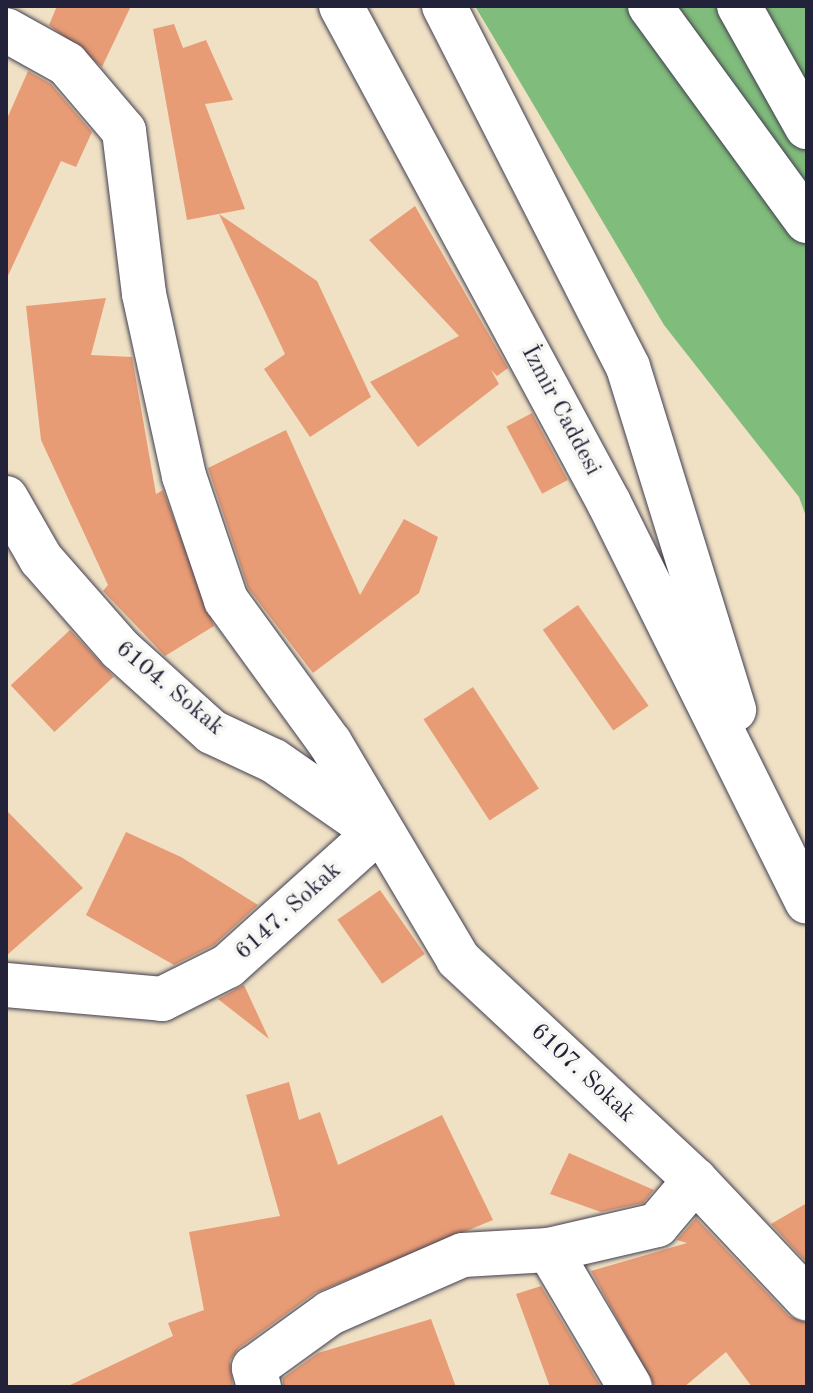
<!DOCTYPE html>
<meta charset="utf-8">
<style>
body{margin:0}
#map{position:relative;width:813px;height:1393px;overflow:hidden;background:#f0e1c5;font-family:"Old Standard TT",serif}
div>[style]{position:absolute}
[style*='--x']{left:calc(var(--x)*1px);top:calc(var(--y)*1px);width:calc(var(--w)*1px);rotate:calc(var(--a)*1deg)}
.forest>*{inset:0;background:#80bc7b}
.building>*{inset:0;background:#e89c76;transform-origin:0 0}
.roads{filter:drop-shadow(0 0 2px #413f50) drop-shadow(0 0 2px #413f50)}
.minor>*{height:44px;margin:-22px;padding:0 22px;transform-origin:22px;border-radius:22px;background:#fff}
.tertiary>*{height:44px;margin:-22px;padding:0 22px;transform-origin:22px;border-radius:22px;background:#fff}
span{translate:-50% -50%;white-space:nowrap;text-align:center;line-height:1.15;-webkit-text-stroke:7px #f6f6f2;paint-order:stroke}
.street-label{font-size:24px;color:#22223b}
.frame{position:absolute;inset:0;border:8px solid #22223b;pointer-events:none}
</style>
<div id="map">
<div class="forest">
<i style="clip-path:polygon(475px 6px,807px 6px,807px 519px,799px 497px,664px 325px)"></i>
</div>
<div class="building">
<i style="clip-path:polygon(57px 6px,131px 6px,102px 67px,49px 25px)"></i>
<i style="clip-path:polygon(174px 24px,183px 48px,206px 40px,233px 100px,205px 104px,245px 209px,187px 220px,153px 29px)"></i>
<i style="clip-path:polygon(28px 71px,51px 84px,92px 132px,76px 167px,61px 161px,6px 280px,6px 121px)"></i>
<i style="clip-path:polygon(415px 206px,508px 368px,497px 376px,491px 370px,499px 384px,418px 447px,370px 382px,459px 336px,369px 240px)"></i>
<i style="clip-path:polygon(219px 214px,317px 281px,371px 397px,310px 437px,264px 369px,285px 354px)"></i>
<i style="clip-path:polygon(106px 298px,91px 355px,132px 357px,156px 494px,163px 490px,214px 626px,165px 656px,103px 591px,108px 585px,41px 440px,26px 306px)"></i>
<i style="left:532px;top:413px;width:76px;height:29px;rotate:62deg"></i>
<i style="clip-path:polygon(286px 430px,360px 595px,404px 519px,438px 537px,419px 593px,313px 673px,248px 588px,208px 468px)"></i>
<i style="left:578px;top:605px;width:123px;height:43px;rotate:55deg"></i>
<i style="left:70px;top:630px;width:64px;height:81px;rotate:47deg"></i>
<i style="left:473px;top:687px;width:121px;height:59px;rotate:57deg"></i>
<i style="clip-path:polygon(6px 810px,83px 888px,6px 956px)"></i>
<i style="clip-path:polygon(126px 832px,181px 857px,258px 905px,214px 945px,174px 965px,86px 915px)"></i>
<i style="left:380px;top:890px;width:78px;height:52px;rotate:55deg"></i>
<i style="clip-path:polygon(244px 985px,269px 1039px,218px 999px)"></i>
<i style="clip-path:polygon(289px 1082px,299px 1120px,320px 1112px,338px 1165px,442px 1115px,493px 1220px,315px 1293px,239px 1348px,230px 1360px,233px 1387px,66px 1387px,173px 1336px,168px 1323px,204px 1310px,189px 1232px,280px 1216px,246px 1095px)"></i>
<i style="clip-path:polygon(569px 1153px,654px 1190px,643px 1203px,601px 1212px,550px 1194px)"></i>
<i style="clip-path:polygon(807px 1203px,807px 1263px,771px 1224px)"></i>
<i style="clip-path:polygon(696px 1218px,789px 1316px,807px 1323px,807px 1387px,752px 1387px,726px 1352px,684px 1387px,655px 1387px,591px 1271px,687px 1243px,677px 1240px)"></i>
<i style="clip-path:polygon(541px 1286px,601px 1387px,550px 1387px,516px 1294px)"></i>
<i style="clip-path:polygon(431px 1319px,456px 1387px,283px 1387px,283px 1378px,318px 1353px)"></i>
</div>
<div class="roads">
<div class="minor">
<i style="--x:650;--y:6;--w:266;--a:53.9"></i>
<i style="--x:739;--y:6;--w:139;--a:60.7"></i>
<i style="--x:6;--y:30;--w:70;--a:29.1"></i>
<i style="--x:67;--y:64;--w:88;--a:49.6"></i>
<i style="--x:124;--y:131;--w:164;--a:83"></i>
<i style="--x:144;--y:294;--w:186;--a:77.6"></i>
<i style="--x:184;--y:476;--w:131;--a:71.3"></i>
<i style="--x:226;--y:600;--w:177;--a:54"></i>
<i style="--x:330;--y:743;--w:251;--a:59.3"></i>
<i style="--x:458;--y:959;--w:324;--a:43"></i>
<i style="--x:695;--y:1180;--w:163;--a:46.7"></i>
<i style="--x:6;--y:498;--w:70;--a:60.2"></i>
<i style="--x:41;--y:559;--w:120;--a:48.7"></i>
<i style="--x:120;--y:649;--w:124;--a:42.1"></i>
<i style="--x:212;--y:732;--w:68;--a:25.1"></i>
<i style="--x:274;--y:761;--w:119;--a:34.8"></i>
<i style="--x:6;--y:985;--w:157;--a:5.1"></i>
<i style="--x:162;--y:999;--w:74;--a:-26.6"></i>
<i style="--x:228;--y:966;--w:200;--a:-42"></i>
<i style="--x:549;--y:1250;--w:159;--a:59.4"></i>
<i style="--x:259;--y:1387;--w:20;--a:-105"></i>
<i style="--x:254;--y:1368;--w:94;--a:-35.9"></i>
<i style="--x:330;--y:1313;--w:145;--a:-23.6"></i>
<i style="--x:463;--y:1255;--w:86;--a:-3.3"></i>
<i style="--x:549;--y:1250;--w:111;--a:-13"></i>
<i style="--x:657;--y:1225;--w:59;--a:-49.8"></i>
</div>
<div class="tertiary">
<i style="--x:341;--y:6;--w:565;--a:61.66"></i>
<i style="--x:609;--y:503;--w:445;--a:63.6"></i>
<i style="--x:444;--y:6;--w:405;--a:63"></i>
<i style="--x:628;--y:367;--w:359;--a:72.8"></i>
</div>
</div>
<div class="street-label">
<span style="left:560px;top:411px;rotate:62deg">İzmir Caddesi</span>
<span style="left:169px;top:689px;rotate:40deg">6104. Sokak</span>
<span style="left:289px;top:912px;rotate:-42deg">6147. Sokak</span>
<span style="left:582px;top:1074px;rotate:43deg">6107. Sokak</span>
</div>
<div class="frame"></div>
</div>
